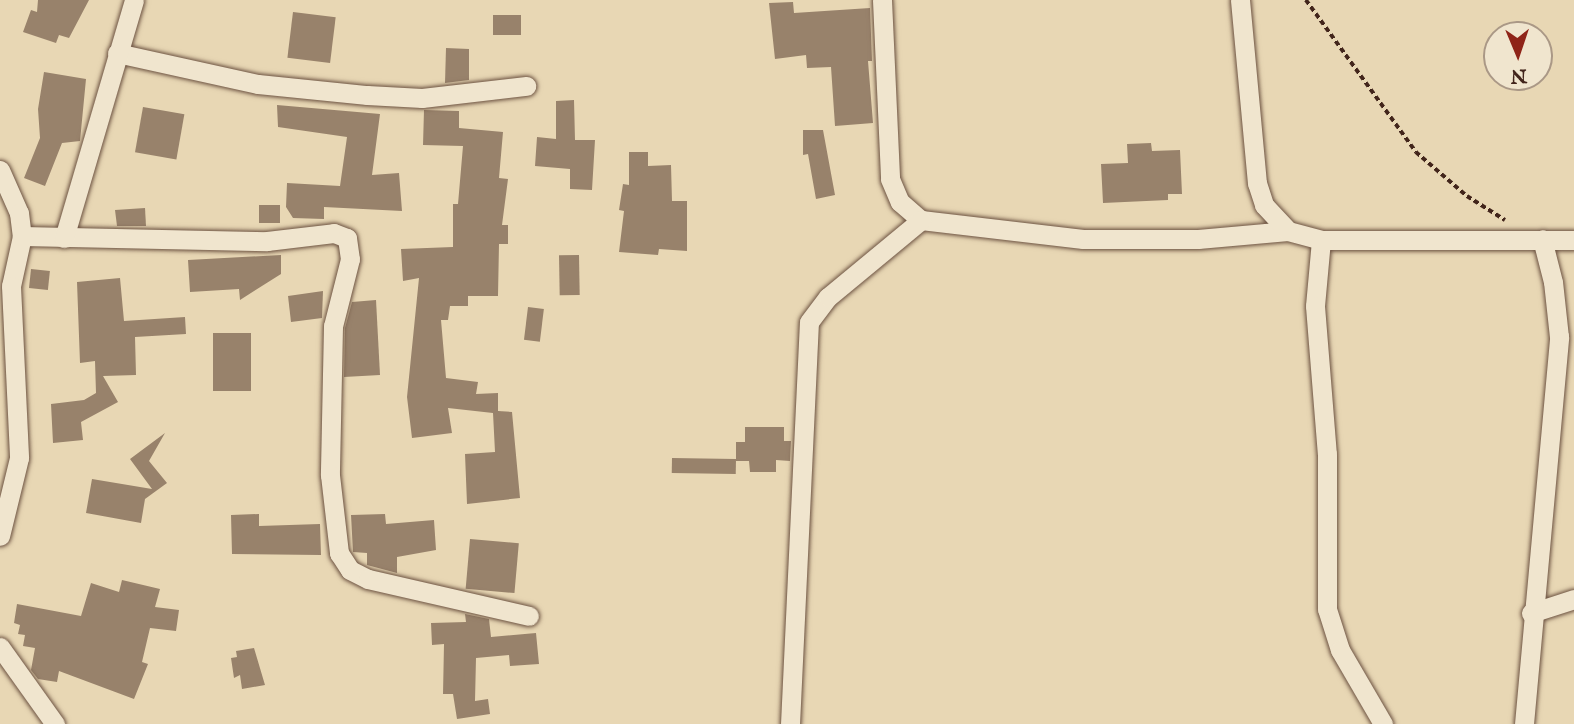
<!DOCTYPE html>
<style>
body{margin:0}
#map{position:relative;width:1574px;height:724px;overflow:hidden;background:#e8d7b4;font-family:"IM FELL English",serif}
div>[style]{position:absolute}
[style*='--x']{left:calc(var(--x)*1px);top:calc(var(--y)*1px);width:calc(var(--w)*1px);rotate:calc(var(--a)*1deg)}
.building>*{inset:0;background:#98826b;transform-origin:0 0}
.path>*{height:3.5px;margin-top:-1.75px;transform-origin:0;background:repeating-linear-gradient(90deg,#42251b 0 5px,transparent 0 8.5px)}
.roads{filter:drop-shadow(0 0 2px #6c5241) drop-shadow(0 0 2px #6c5241)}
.minor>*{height:19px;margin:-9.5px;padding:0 9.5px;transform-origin:9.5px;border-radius:9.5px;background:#f0e5ce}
span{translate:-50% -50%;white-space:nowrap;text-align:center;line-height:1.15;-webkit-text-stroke:7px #f0e5ce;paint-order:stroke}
.north{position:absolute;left:1483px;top:21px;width:70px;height:70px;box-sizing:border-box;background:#f0e5ce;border:2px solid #aa9886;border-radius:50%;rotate:178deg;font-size:19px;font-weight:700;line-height:28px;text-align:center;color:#42251b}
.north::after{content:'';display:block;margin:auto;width:24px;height:32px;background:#8f2418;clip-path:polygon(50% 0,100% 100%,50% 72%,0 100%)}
</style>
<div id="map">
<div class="building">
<i style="clip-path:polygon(38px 0,89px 0,69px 38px,59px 35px,56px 43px,23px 32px,31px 10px,37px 12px)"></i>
<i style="clip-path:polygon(793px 2px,794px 13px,870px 8px,872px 61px,868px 61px,873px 123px,835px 126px,831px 67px,807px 68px,806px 55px,775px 59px,769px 3px)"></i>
<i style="left:293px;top:12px;width:43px;height:46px;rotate:7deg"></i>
<i style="left:493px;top:15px;width:28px;height:20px"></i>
<i style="clip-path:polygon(446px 48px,469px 49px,469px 80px,445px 83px)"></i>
<i style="clip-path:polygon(44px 72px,86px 79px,80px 141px,62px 143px,45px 186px,24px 178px,40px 138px,38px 109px)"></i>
<i style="clip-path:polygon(574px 100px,575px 140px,595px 140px,592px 190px,570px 189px,570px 169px,535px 166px,537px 137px,556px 139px,556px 101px)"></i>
<i style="clip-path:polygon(277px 105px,380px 114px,372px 175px,399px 173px,402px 211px,324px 207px,324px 219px,293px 218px,286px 207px,287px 183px,340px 186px,347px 137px,278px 127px)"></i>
<i style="left:143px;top:107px;width:42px;height:46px;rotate:10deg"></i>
<i style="clip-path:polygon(424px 110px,459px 111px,459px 128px,503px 132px,499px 178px,508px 179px,502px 225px,508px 225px,508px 244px,499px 244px,498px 296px,468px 296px,468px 306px,450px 306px,448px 320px,441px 320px,446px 378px,478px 382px,476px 394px,498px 393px,498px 411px,512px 412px,520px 498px,467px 504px,465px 454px,495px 452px,493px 413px,448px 408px,452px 433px,412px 438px,407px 397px,419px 278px,403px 281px,401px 249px,453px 247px,453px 204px,458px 204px,463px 146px,423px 145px)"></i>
<i style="clip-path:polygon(803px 130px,823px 130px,835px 195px,816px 199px,808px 154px,803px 155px)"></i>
<i style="clip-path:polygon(1151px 143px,1152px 151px,1180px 150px,1182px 194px,1168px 194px,1168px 200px,1103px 203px,1101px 164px,1128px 163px,1127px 144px)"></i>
<i style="clip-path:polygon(629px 152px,648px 152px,648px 166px,671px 165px,672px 201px,687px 201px,687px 251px,659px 249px,658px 255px,619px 252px,624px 211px,619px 210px,623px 184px,629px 185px)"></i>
<i style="left:259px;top:205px;width:21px;height:18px"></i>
<i style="clip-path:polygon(145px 208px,146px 226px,117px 226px,115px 210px)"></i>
<i style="clip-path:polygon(281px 255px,281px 274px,240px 300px,239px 289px,190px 292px,188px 260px)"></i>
<i style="left:579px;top:255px;width:40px;height:20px;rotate:89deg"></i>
<i style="left:31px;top:269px;width:19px;height:19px;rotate:6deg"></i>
<i style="clip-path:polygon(120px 278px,124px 321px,185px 317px,186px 334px,135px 337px,136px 375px,103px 376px,118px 402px,81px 422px,83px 440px,53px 443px,51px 404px,84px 400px,96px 393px,95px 361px,80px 363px,77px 282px)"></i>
<i style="clip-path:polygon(323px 291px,322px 318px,291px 322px,288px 296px)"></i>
<i style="clip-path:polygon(376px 300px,380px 375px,344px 377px,345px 328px,352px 302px)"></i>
<i style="left:528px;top:307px;width:16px;height:33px;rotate:7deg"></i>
<i style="left:213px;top:333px;width:38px;height:58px"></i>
<i style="clip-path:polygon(745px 427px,784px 427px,784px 441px,791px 441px,790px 461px,776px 460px,776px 472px,750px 472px,749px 461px,736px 461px,736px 442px,745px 442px)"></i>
<i style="clip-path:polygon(165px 433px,149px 461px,167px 483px,145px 499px,141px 523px,86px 513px,92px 479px,152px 489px,130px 459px)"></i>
<i style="left:672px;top:458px;width:64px;height:15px;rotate:1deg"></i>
<i style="clip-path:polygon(259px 514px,259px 526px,320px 524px,321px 555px,232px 554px,231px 515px)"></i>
<i style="clip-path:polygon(385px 514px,386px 524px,434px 520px,436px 550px,397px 557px,397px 573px,367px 565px,367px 553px,353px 552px,351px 515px)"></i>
<i style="left:470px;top:539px;width:49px;height:50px;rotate:5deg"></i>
<i style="clip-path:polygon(122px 580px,160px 589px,155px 607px,179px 610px,176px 631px,150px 628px,142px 662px,148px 664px,134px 699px,59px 671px,57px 682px,38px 679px,31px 670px,35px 648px,23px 646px,25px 635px,18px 634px,20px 625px,14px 623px,17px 604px,81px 616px,91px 583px,119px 592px)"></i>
<i style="clip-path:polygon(465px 614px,489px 619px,491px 637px,536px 633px,539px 664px,510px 666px,509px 655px,476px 658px,475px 701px,488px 699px,490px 714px,457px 719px,453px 694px,443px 694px,444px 644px,432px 645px,431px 623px,466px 622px)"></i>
<i style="clip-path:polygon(254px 648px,265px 685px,242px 689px,240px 675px,234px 678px,231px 658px,237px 657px,236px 651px)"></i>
</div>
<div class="path">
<i style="--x:1306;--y:0;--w:188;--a:54.1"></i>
<i style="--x:1416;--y:152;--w:67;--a:40.8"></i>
<i style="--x:1467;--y:196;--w:45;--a:32.3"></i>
</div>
<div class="roads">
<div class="minor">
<i style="--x:882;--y:0;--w:179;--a:87.4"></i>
<i style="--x:890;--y:179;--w:25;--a:67"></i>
<i style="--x:900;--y:202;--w:28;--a:41"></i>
<i style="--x:921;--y:220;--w:163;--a:6.7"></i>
<i style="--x:1083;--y:239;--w:115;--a:0"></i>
<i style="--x:1198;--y:239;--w:90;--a:-5.1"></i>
<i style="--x:1240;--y:0;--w:184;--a:84.7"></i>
<i style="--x:1257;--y:183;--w:23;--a:72"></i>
<i style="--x:1264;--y:205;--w:35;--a:47"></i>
<i style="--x:1288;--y:231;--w:34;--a:15"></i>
<i style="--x:1321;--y:240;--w:253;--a:0"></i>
<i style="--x:117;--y:53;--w:144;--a:12.4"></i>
<i style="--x:258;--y:84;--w:110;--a:5.8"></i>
<i style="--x:367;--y:95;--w:55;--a:3.1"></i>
<i style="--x:422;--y:98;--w:105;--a:-6.6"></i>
<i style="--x:0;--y:170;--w:47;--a:66.2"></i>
<i style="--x:19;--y:213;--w:23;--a:83"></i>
<i style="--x:22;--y:236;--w:51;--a:102.4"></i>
<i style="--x:11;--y:286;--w:172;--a:87.3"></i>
<i style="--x:19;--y:458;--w:80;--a:103.7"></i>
<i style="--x:22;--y:236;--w:245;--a:1.2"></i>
<i style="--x:267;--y:241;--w:67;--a:-6.8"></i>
<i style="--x:334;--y:233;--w:14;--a:21"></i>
<i style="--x:347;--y:238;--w:21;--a:82"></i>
<i style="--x:350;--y:259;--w:69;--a:104.2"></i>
<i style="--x:333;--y:326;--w:149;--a:91.2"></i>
<i style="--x:330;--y:475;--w:79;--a:83.4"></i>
<i style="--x:339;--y:553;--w:20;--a:57"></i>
<i style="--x:350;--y:570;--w:20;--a:27"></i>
<i style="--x:368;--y:579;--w:165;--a:12.9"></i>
<i style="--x:64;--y:238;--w:248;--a:-73.6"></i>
<i style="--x:1321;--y:240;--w:66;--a:95.2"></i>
<i style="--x:1315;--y:306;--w:148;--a:85.4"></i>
<i style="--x:1327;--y:454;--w:155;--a:90"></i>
<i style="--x:1327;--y:609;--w:43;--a:72.4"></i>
<i style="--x:1340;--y:650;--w:86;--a:59.8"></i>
<i style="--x:1531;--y:613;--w:45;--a:-18"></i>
<i style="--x:0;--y:647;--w:95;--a:54.5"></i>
<i style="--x:790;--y:724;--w:402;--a:-87.3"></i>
<i style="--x:809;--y:322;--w:31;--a:-53"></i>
<i style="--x:828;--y:297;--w:121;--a:-39.6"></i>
<i style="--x:1524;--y:724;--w:389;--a:-84.8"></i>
<i style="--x:1559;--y:337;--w:55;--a:-96.2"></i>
<i style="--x:1553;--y:282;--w:44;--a:-104.3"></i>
</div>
</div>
<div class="north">N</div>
</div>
